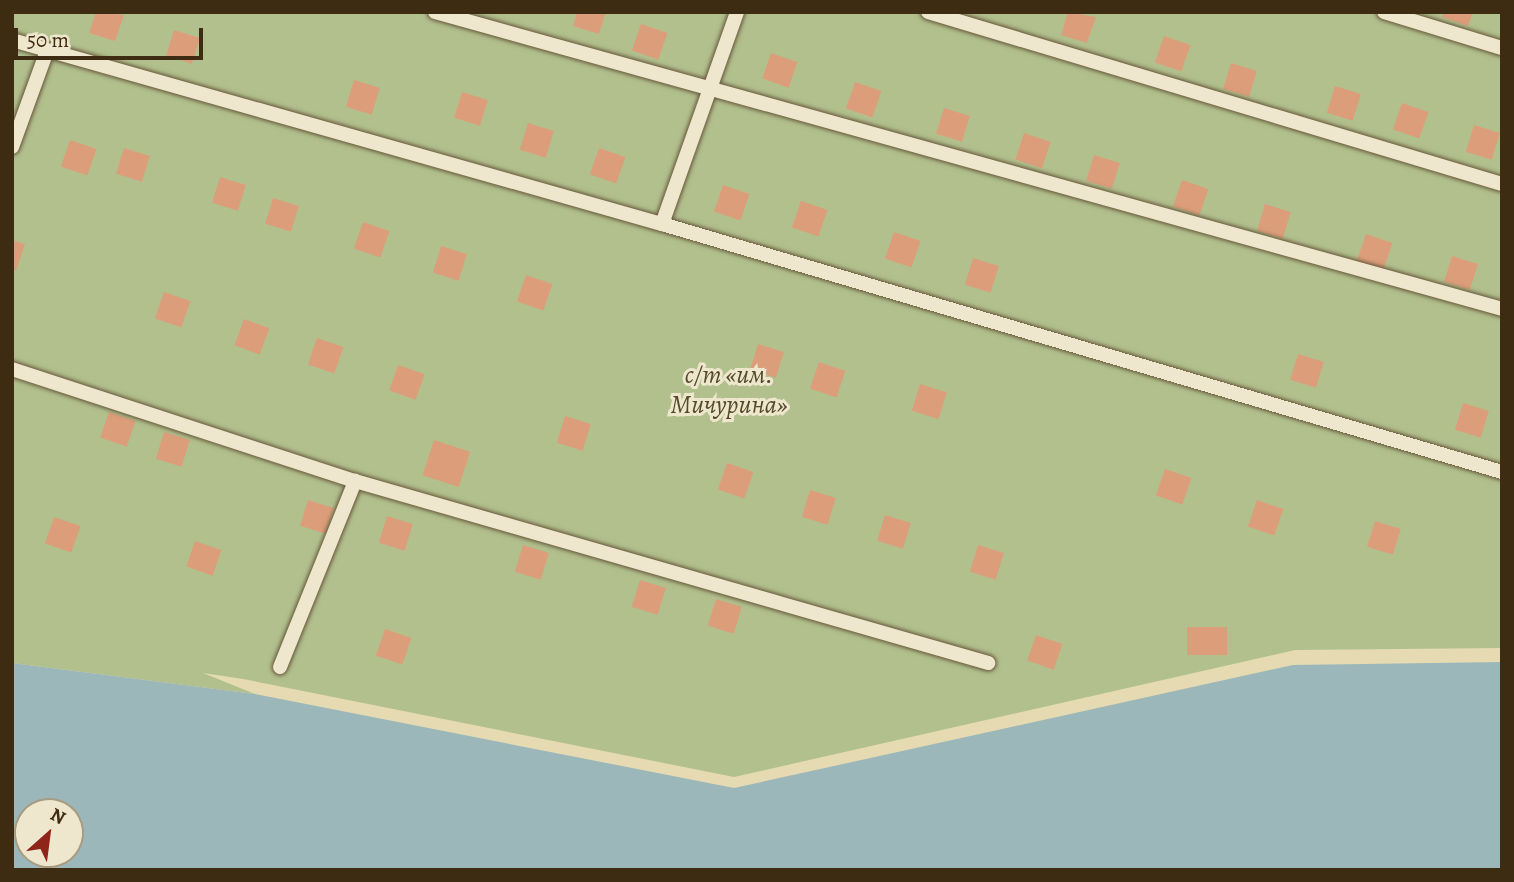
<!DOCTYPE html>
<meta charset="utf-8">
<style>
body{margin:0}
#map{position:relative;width:1514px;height:882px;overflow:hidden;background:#e5dab2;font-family:Alegreya,serif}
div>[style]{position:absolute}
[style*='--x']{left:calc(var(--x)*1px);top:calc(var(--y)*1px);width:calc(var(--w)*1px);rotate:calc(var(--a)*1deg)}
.green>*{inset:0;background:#b2c08e}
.water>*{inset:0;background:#9cb7b9}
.building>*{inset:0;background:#dc9e7a;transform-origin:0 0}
.roads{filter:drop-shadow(0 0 2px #67573a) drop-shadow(0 0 2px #67573a)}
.service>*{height:14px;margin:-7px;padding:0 7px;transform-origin:7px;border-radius:7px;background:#eee7cd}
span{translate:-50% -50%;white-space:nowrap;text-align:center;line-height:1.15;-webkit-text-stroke:6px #eee7cd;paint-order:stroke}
.park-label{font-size:26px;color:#54492b;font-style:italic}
.frame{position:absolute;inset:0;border:14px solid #3d2b12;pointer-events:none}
.north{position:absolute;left:14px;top:798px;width:70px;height:70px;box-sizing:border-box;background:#eee7cd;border:2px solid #a79c82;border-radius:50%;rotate:28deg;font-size:19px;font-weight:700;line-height:28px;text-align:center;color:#3d2b12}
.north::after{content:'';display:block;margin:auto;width:24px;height:32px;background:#8f2418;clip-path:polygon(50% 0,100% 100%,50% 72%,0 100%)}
.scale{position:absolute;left:14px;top:28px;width:189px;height:32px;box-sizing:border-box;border:4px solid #3d2b12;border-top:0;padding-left:9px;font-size:21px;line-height:24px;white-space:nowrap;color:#3d2b12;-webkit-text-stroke:5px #eee7cd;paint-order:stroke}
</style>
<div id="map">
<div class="green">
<i style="clip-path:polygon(12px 12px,1502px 12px,1502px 648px,1295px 650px,734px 777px,243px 679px,203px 673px,255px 694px,12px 663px)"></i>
</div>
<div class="water">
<i style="clip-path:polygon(evenodd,1502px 662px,1502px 870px,12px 870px,12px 663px,255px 694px,734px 788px,1293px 665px,1502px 662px,28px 812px,70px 812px,70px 854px,28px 854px,28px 812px)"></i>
</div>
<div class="building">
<i style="clip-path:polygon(96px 12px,124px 15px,115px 41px,89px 33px)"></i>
<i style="clip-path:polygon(577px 12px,606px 12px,599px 34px,573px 26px)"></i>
<i style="clip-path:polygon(1068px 12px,1096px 17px,1087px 43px,1061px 35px)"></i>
<i style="clip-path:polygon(1444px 12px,1473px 12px,1468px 26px,1442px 17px)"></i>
<i style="left:641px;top:24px;width:28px;height:28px;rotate:19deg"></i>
<i style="left:174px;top:30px;width:27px;height:27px;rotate:17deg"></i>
<i style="left:1164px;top:36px;width:28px;height:28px;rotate:19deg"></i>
<i style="left:771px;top:53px;width:28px;height:27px;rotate:19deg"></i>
<i style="left:1231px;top:63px;width:27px;height:27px;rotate:17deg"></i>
<i style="left:354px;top:80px;width:27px;height:28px;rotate:17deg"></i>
<i style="left:855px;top:82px;width:28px;height:28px;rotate:19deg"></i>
<i style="left:1335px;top:86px;width:27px;height:28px;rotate:17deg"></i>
<i style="left:462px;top:92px;width:27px;height:27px;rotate:17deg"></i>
<i style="left:1402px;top:103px;width:28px;height:28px;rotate:19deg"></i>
<i style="left:944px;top:108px;width:27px;height:27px;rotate:17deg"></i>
<i style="left:528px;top:123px;width:27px;height:28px;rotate:17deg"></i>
<i style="left:1474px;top:125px;width:27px;height:28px;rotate:17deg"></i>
<i style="left:1024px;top:133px;width:28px;height:28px;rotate:18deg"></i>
<i style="left:70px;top:140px;width:28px;height:28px;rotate:19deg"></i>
<i style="left:124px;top:148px;width:27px;height:27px;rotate:17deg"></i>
<i style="left:599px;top:148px;width:28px;height:28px;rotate:19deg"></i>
<i style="left:1094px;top:155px;width:27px;height:27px;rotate:17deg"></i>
<i style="left:220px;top:177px;width:27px;height:27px;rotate:17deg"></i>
<i style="left:1182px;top:180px;width:28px;height:28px;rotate:19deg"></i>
<i style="left:723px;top:185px;width:28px;height:28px;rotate:19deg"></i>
<i style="left:273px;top:198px;width:27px;height:27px;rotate:17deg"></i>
<i style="left:801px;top:201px;width:28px;height:28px;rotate:19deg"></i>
<i style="left:1265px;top:204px;width:27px;height:28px;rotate:17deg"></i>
<i style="left:363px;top:222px;width:28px;height:28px;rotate:19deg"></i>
<i style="left:894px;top:232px;width:28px;height:28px;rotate:19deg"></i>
<i style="left:1366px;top:234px;width:28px;height:28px;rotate:19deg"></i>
<i style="clip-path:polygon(12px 240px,25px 244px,16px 271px,12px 270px)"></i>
<i style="left:441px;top:246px;width:27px;height:28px;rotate:17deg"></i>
<i style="left:1452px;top:256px;width:27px;height:27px;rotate:17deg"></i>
<i style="left:973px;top:258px;width:27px;height:28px;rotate:17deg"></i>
<i style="left:526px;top:275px;width:28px;height:28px;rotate:19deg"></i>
<i style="left:164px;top:292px;width:28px;height:28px;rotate:19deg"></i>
<i style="left:244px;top:319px;width:27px;height:28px;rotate:20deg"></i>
<i style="left:317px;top:338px;width:28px;height:28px;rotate:19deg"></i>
<i style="left:758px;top:344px;width:27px;height:27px;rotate:17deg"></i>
<i style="left:1298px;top:354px;width:27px;height:27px;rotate:17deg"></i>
<i style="left:819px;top:362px;width:28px;height:28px;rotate:19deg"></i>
<i style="left:398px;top:365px;width:28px;height:27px;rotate:19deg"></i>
<i style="left:920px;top:384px;width:28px;height:28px;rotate:17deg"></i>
<i style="left:1463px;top:403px;width:27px;height:28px;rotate:17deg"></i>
<i style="left:109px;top:412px;width:28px;height:27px;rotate:19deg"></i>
<i style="left:565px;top:416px;width:27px;height:28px;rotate:17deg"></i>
<i style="left:164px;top:432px;width:27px;height:28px;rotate:17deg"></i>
<i style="left:434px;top:440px;width:38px;height:37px;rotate:18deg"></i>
<i style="left:727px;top:463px;width:28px;height:28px;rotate:19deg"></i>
<i style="left:1165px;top:469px;width:28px;height:28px;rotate:19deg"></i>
<i style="left:810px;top:490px;width:27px;height:28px;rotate:17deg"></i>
<i style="left:308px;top:500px;width:27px;height:27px;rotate:17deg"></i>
<i style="left:1257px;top:500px;width:28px;height:28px;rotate:19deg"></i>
<i style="left:885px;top:515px;width:27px;height:27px;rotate:17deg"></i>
<i style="left:387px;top:516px;width:27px;height:28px;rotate:17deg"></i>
<i style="left:54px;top:517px;width:28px;height:28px;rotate:19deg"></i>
<i style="left:1375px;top:521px;width:27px;height:27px;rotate:17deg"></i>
<i style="left:195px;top:541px;width:28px;height:27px;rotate:19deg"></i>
<i style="left:523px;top:545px;width:27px;height:28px;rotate:17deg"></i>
<i style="left:978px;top:545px;width:27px;height:28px;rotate:17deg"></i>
<i style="left:640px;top:580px;width:27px;height:28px;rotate:17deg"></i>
<i style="left:716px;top:599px;width:27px;height:28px;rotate:17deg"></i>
<i style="left:1187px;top:627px;width:40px;height:28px"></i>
<i style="left:385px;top:629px;width:28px;height:28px;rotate:19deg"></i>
<i style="left:1036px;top:635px;width:28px;height:27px;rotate:19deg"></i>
</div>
<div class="roads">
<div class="service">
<i style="--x:435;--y:12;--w:1108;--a:15.55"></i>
<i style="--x:928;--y:12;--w:599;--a:16.68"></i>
<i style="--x:1384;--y:12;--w:123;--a:17"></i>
<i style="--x:12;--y:40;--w:676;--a:15.81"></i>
<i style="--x:662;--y:224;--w:876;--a:16.45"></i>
<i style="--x:12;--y:147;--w:102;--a:-70"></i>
<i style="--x:662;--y:224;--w:225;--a:-70.5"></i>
<i style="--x:12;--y:369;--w:361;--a:18.1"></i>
<i style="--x:355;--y:481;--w:659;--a:16.04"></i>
<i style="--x:280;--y:667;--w:201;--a:-68"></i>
</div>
</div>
<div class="park-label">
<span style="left:729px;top:390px">с/т «им.<br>Мичурина»</span>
</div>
<div class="frame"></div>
<div class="north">N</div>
<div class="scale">50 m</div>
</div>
